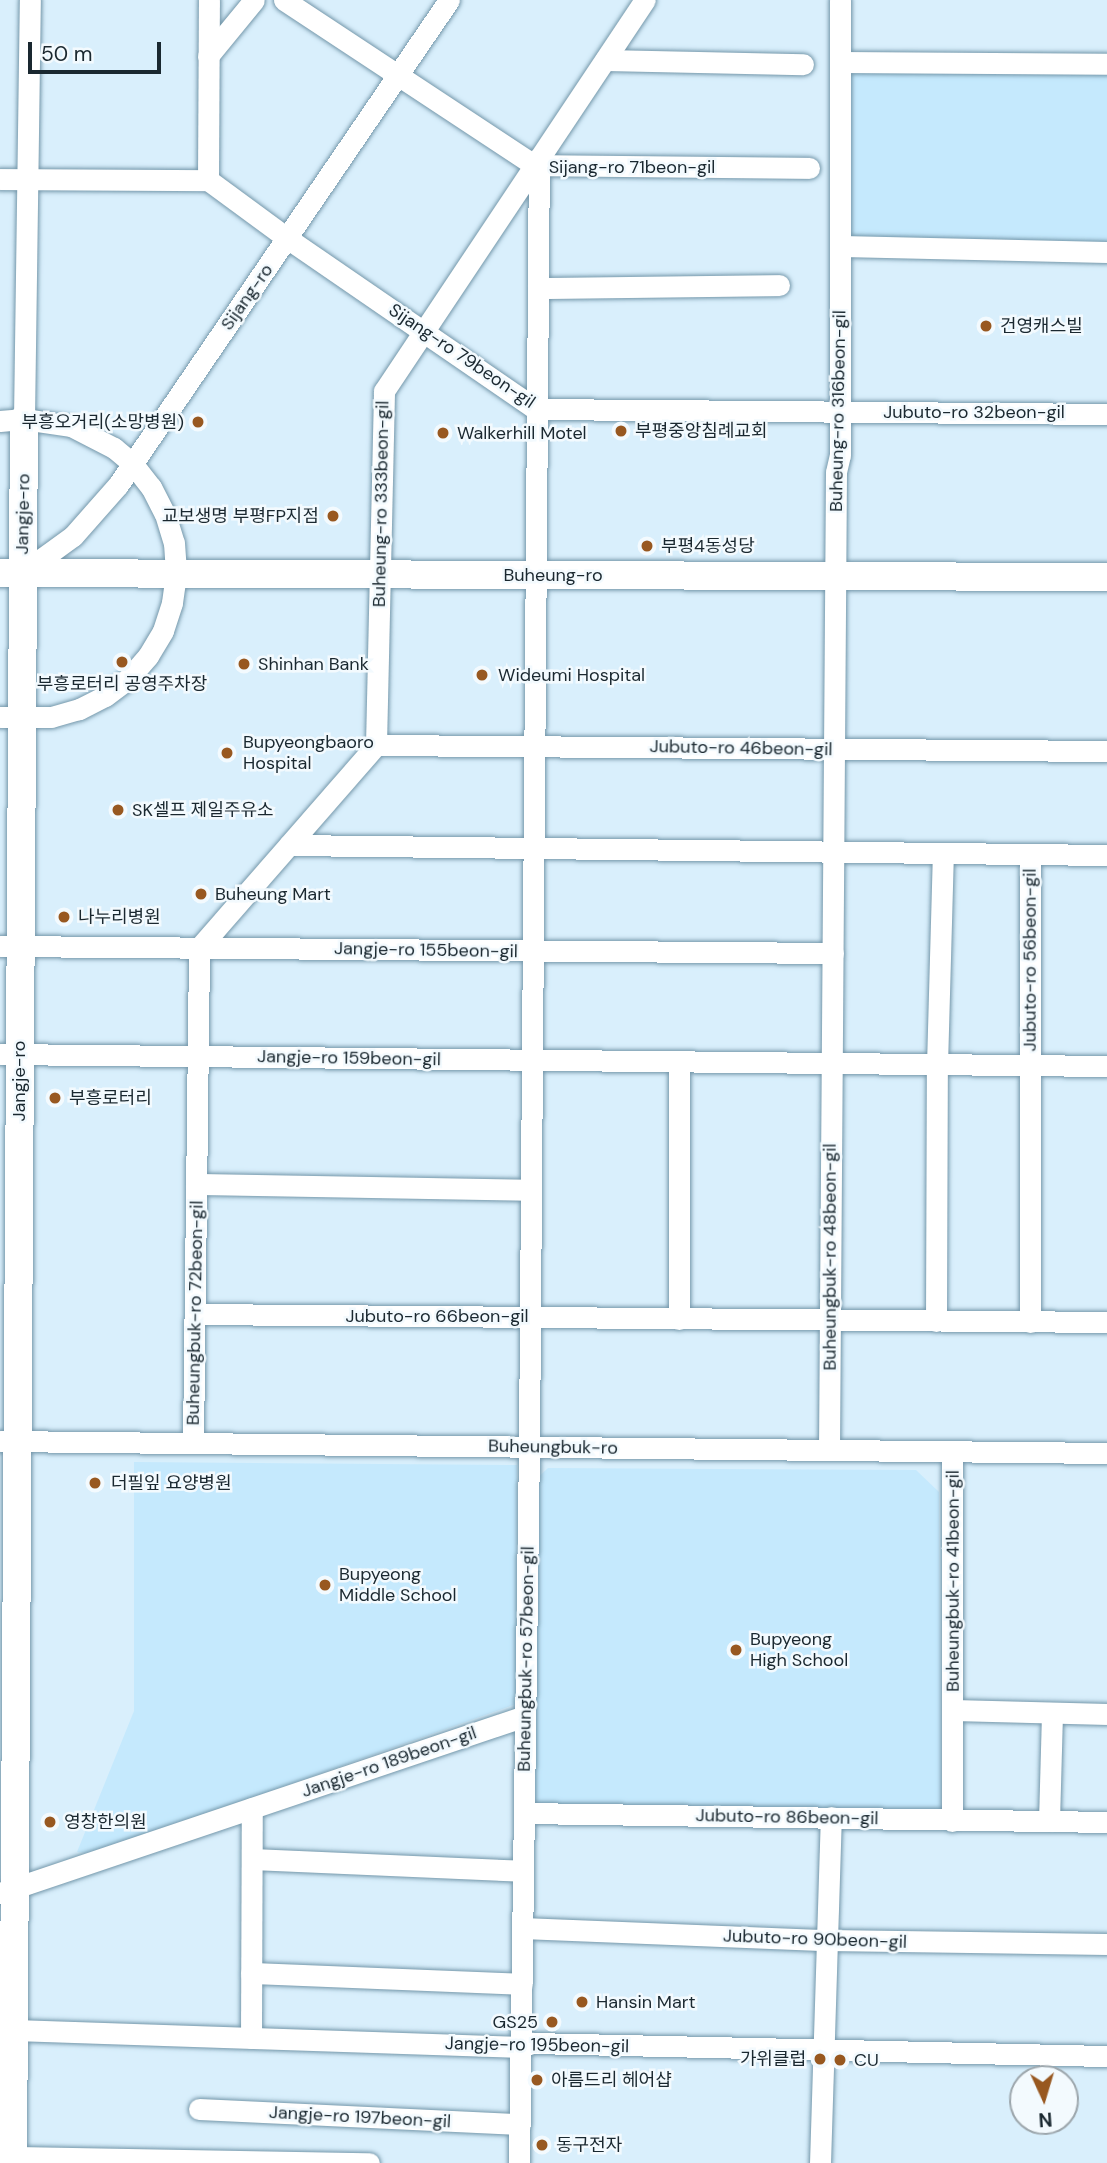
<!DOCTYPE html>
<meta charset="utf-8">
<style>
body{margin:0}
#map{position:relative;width:1107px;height:2163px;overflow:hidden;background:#d9effc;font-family:"DM Sans","Noto Sans KR",sans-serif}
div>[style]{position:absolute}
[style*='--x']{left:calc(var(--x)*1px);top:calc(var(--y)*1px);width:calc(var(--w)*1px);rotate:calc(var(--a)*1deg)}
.built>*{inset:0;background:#c5e9fd;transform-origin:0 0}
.roads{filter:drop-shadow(0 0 2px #7497aa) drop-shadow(0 0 2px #7497aa)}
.minor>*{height:21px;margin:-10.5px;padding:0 10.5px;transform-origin:10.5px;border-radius:10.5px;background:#fff}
.major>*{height:28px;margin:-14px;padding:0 14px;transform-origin:14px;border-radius:14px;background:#fff}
.dots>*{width:19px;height:19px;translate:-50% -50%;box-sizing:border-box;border:4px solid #f3fafe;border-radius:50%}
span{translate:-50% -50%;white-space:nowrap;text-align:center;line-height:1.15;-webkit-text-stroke:5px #f3fafe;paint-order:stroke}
.street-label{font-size:18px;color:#1a2830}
.poi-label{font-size:18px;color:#1a2830}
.left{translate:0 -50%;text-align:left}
.right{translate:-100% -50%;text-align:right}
.north{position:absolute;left:1009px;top:2065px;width:70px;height:70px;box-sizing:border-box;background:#f3fafe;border:2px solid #9ca6ac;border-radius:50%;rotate:176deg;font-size:19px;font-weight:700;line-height:28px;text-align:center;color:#1a2830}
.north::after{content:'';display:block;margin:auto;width:24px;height:32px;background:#985820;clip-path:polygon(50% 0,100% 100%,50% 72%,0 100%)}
.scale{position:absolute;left:28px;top:42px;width:133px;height:32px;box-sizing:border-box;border:4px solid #1a2830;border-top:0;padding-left:9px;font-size:21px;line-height:24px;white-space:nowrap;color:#1a2830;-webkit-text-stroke:5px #f3fafe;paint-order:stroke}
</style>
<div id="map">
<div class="built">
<i style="left:840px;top:62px;width:267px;height:184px"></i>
<i style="clip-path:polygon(134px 1462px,517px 1465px,516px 1704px,93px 1854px,77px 1852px,134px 1711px)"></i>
<i style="clip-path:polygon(548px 1468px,916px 1470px,939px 1492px,941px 1810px,531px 1808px,534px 1481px)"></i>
</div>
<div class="roads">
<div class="minor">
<i style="--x:284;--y:0;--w:300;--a:33.4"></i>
<i style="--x:534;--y:165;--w:275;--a:0.6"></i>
<i style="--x:208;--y:56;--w:72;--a:-50.6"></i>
<i style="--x:605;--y:60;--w:198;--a:1.2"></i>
<i style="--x:840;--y:62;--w:267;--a:0.4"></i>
<i style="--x:0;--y:179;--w:208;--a:0.3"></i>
<i style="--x:208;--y:180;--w:98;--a:36.3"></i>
<i style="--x:287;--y:238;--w:302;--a:34.5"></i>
<i style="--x:536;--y:409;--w:571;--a:0.5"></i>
<i style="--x:208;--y:180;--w:180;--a:-89.7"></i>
<i style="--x:841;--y:246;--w:266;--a:1.3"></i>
<i style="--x:538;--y:288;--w:241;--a:-0.7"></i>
<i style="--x:24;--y:419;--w:419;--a:-89.2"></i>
<i style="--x:0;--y:421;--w:24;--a:-5"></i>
<i style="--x:24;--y:419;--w:48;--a:8.5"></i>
<i style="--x:71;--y:426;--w:48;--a:27.1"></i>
<i style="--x:114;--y:448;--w:23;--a:40"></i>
<i style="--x:132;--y:463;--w:31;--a:52"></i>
<i style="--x:151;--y:487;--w:30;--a:63"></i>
<i style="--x:165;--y:514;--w:30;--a:73"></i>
<i style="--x:174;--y:543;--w:31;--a:86"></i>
<i style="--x:176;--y:574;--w:29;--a:98"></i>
<i style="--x:172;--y:603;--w:29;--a:108"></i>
<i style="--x:163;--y:631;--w:29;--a:121"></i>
<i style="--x:148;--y:656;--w:29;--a:131"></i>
<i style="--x:129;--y:678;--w:30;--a:143"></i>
<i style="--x:105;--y:696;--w:29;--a:153"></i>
<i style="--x:79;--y:709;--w:29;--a:164"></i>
<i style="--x:51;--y:717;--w:51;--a:180"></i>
<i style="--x:22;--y:573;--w:63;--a:-36"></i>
<i style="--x:73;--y:536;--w:68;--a:-48.6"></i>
<i style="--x:118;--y:485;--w:587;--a:-55.69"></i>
<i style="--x:376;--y:745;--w:731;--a:0.47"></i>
<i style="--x:289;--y:845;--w:818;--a:0.7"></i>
<i style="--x:0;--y:946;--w:833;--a:0.48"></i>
<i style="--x:0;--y:1054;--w:1107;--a:0.62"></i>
<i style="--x:679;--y:1062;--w:257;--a:90"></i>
<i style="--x:196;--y:1184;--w:335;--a:1"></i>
<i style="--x:195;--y:1314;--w:912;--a:0.5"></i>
<i style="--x:936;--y:1321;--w:256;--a:-89.8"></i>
<i style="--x:937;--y:1065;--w:212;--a:-88.4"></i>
<i style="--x:1030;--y:1322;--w:468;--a:-90"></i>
<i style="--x:0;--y:1441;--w:1107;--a:0.62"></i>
<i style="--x:193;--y:1443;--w:495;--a:-89.3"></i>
<i style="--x:199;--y:948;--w:269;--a:-48.9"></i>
<i style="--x:376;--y:745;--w:354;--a:-88.7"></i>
<i style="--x:384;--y:391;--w:470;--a:-56.3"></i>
<i style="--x:829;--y:1450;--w:978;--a:-89.59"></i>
<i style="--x:836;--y:472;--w:17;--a:-77"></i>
<i style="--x:840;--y:455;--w:455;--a:-90"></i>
<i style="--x:952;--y:1451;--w:370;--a:90"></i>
<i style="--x:954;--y:1710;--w:153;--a:1.5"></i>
<i style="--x:524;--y:1813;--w:583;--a:0.88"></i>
<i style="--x:1049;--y:1821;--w:108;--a:-88.4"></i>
<i style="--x:252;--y:1859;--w:271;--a:2.5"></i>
<i style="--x:0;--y:1893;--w:554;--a:-18.63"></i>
<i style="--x:522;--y:1928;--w:305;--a:2.3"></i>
<i style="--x:827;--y:1940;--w:280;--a:0.8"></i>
<i style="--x:251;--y:1973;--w:271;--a:2.3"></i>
<i style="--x:14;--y:2030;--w:507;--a:1.92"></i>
<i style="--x:521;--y:2047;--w:12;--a:-20"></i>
<i style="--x:532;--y:2043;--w:575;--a:1.3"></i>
<i style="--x:251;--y:2038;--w:230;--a:-89.8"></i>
<i style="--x:199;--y:2109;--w:321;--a:2.7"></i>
<i style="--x:13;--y:2157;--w:356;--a:1"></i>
<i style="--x:519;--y:2163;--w:716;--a:-89.2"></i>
<i style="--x:529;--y:1447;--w:1289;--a:-89.56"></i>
<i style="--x:820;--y:2163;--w:346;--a:-88.2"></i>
</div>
<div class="major">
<i style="--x:0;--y:573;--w:1107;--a:0.21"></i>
<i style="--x:13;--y:2163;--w:1744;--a:-89.64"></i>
</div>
</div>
<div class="dots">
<i style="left:986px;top:326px;background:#985820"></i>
<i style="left:198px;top:422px;background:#985820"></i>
<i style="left:621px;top:431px;background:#985820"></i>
<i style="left:443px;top:433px;background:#985820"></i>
<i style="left:333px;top:516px;background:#985820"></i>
<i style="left:647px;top:546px;background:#985820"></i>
<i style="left:122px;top:662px;background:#985820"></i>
<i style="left:244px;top:664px;background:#985820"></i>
<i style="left:482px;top:675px;background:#985820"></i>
<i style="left:227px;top:753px;background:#985820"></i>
<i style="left:118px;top:810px;background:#985820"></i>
<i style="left:201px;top:894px;background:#985820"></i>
<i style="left:64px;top:917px;background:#985820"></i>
<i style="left:55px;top:1098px;background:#985820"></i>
<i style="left:95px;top:1483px;background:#985820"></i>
<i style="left:325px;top:1585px;background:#985820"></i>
<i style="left:736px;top:1650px;background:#985820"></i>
<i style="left:50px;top:1822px;background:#985820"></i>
<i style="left:582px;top:2002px;background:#985820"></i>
<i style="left:552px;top:2022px;background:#985820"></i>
<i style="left:820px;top:2059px;background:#985820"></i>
<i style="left:840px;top:2060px;background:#985820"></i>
<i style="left:537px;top:2080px;background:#985820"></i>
<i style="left:542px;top:2145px;background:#985820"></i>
</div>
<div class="street-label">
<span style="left:632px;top:167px">Sijang-ro 71beon-gil</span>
<span style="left:247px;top:297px;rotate:-55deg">Sijang-ro</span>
<span style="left:462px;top:356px;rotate:34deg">Sijang-ro 79beon-gil</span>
<span style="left:838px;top:411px;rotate:-89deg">Buheung-ro 316beon-gil</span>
<span style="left:974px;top:412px">Jubuto-ro 32beon-gil</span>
<span style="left:381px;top:504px;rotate:-89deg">Buheung-ro 333beon-gil</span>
<span style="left:23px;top:514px;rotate:-89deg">Jangje-ro</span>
<span style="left:553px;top:575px">Buheung-ro</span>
<span style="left:741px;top:748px;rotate:1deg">Jubuto-ro 46beon-gil</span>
<span style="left:426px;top:950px;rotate:1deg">Jangje-ro 155beon-gil</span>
<span style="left:1030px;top:960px;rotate:-90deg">Jubuto-ro 56beon-gil</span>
<span style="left:349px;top:1058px;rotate:1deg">Jangje-ro 159beon-gil</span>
<span style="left:19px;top:1081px;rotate:-90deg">Jangje-ro</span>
<span style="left:830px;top:1257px;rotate:-90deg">Buheungbuk-ro 48beon-gil</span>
<span style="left:195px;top:1313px;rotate:-89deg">Buheungbuk-ro 72beon-gil</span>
<span style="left:437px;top:1316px">Jubuto-ro 66beon-gil</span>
<span style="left:553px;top:1447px;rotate:1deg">Buheungbuk-ro</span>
<span style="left:953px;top:1581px;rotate:-90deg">Buheungbuk-ro 41beon-gil</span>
<span style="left:526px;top:1659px;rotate:-89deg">Buheungbuk-ro 57beon-gil</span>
<span style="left:389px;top:1762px;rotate:-19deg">Jangje-ro 189beon-gil</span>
<span style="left:787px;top:1817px;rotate:1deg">Jubuto-ro 86beon-gil</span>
<span style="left:815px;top:1939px;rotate:2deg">Jubuto-ro 90beon-gil</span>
<span style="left:537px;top:2045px;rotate:1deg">Jangje-ro 195beon-gil</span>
<span style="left:360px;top:2117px;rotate:3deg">Jangje-ro 197beon-gil</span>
</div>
<div class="poi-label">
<span class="left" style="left:1000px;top:326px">건영캐스빌</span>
<span class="right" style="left:184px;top:422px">부흥오거리(소망병원)</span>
<span class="left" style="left:635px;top:431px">부평중앙침례교회</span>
<span class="left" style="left:457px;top:433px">Walkerhill Motel</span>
<span class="right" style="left:319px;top:516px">교보생명 부평FP지점</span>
<span class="left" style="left:661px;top:546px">부평4동성당</span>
<span class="left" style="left:258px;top:664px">Shinhan Bank</span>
<span class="left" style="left:498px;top:675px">Wideumi Hospital</span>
<span style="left:122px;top:684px">부흥로터리 공영주차장</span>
<span class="left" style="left:243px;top:753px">Bupyeongbaoro<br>Hospital</span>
<span class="left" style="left:132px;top:810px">SK셀프 제일주유소</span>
<span class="left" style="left:215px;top:894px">Buheung Mart</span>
<span class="left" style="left:78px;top:917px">나누리병원</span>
<span class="left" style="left:69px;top:1098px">부흥로터리</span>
<span class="left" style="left:111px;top:1483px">더필잎 요양병원</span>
<span class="left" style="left:339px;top:1585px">Bupyeong<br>Middle School</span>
<span class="left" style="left:750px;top:1650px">Bupyeong<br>High School</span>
<span class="left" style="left:64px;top:1822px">영창한의원</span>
<span class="left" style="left:596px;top:2002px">Hansin Mart</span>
<span class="right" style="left:538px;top:2022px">GS25</span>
<span class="right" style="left:806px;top:2059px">가위클럽</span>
<span class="left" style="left:854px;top:2060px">CU</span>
<span class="left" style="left:551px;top:2080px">아름드리 헤어샵</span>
<span class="left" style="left:556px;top:2145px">동구전자</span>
</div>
<div class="north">N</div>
<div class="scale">50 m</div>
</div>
